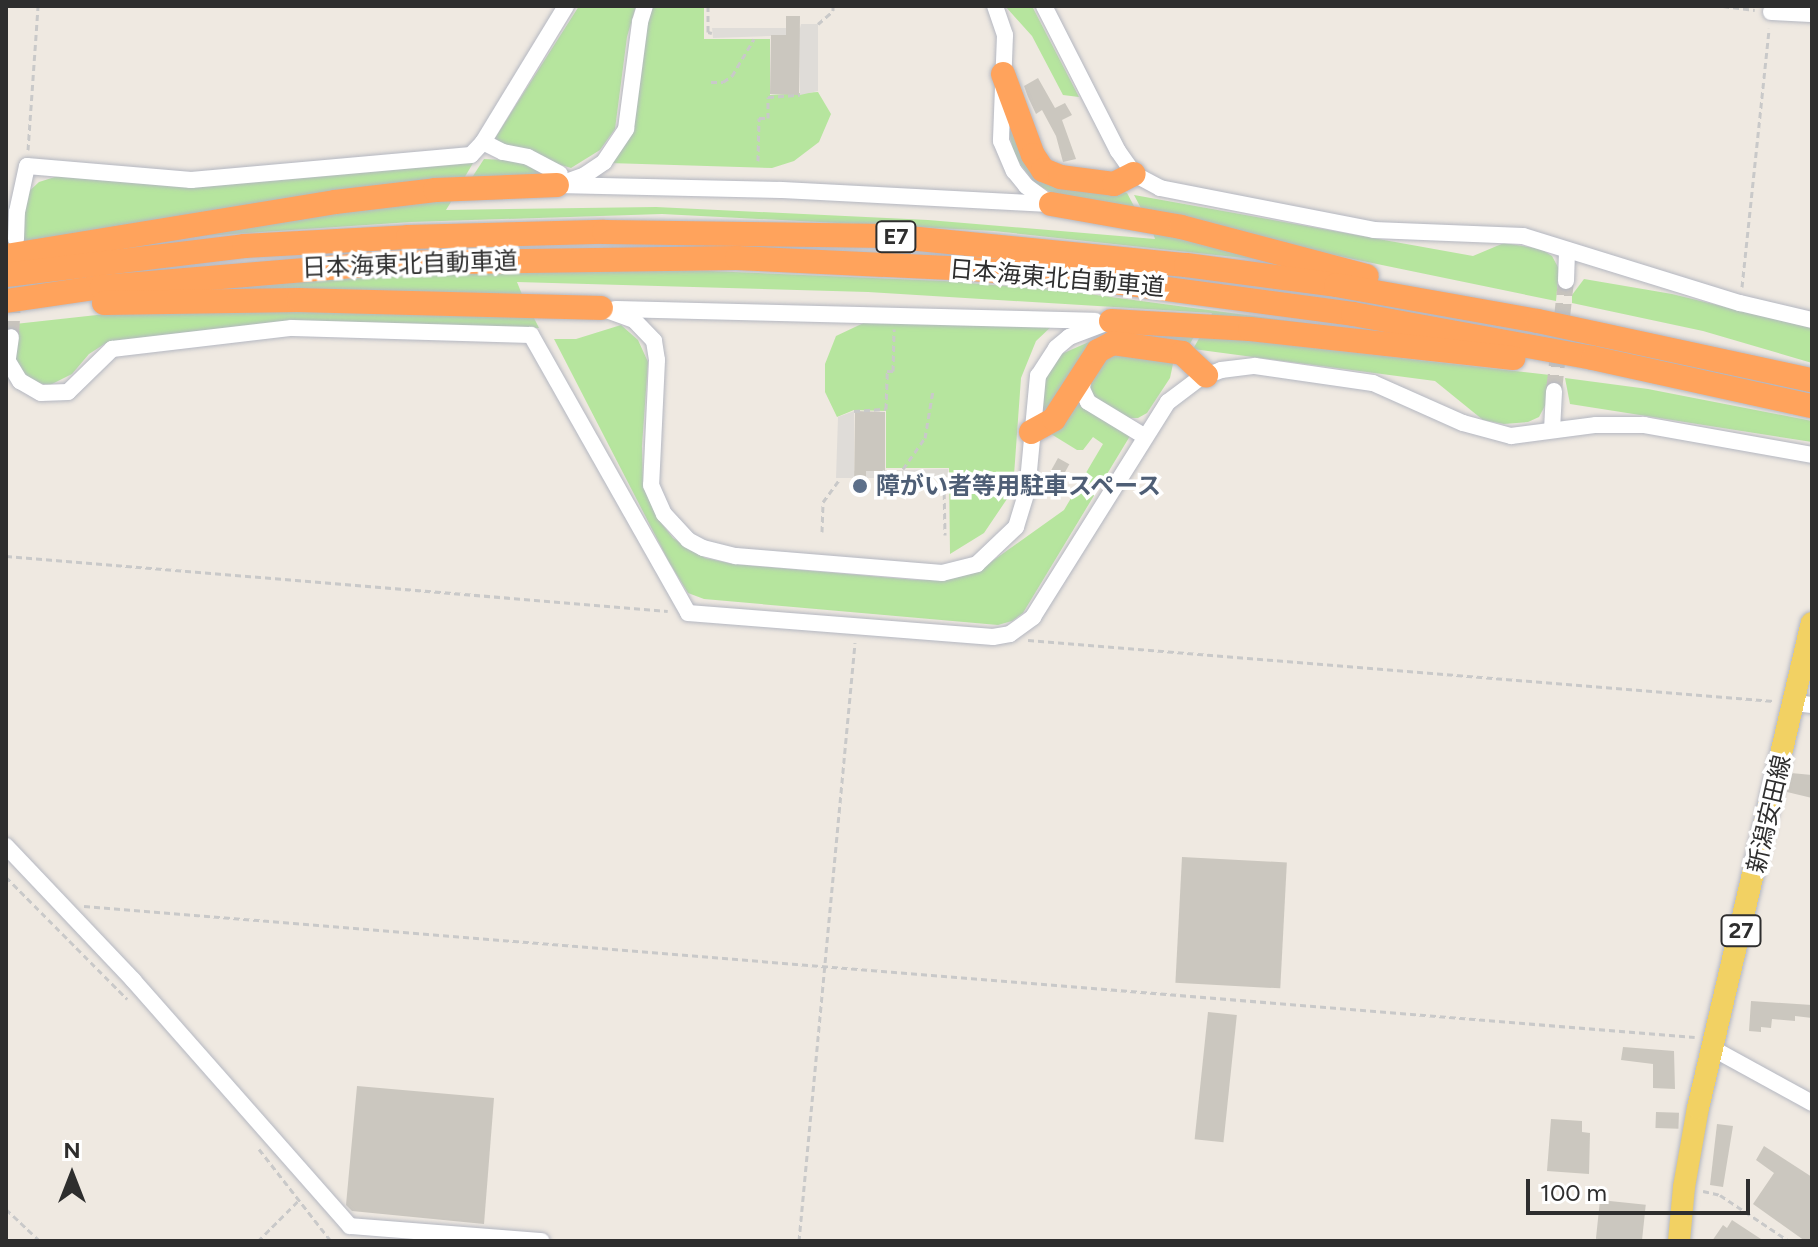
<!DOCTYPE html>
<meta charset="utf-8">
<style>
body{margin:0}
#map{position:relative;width:1818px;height:1247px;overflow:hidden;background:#efe9e1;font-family:Figtree,"Noto Sans JP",sans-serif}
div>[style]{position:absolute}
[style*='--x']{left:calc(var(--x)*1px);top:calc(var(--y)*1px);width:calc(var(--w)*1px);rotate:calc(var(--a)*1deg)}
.green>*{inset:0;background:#b6e59e}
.plaza>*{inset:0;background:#dfdcd8}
.building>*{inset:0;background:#cbc7bf;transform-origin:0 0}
.minor-tunnel>*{height:16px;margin-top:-8px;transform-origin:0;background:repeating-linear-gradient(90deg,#c8c4bd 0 16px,transparent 0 24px)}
.path>*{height:3px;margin-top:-1.5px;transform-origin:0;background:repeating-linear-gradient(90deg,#c9c9c9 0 6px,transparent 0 10px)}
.roads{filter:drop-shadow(0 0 2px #b4b7c1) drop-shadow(0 0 2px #b4b7c1)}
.minor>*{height:16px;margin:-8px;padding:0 8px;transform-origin:8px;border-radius:8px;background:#fff}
.major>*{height:22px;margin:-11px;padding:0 11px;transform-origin:11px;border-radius:11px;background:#f2d163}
.highway>*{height:24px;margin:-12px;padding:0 12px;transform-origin:12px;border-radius:12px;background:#ffa35c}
.dots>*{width:22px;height:22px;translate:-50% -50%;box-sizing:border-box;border:4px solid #fff;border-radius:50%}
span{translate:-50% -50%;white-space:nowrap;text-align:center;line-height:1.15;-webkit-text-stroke:7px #fff;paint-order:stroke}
.shield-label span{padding:2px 6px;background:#fff;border:2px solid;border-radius:6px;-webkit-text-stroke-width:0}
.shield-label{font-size:22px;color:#2e2e2e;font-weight:700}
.street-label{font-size:24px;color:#2e2e2e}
.service-label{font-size:24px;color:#4e5e75;font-weight:700}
.left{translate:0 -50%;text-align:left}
.frame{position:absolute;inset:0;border:8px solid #2e2e2e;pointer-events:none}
.north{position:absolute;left:32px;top:1135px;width:80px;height:80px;-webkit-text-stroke:6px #fff;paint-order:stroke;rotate:0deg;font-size:22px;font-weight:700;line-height:32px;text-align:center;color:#2e2e2e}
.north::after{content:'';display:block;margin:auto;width:28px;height:36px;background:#2e2e2e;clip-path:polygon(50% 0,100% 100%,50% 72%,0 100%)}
.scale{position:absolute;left:1526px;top:1179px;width:224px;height:36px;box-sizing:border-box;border:4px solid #2e2e2e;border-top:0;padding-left:10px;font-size:24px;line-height:28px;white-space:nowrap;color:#2e2e2e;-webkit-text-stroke:6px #fff;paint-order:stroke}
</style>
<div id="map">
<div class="green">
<i style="clip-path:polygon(579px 6px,636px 6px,627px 37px,615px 129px,600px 150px,571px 168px,504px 148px,495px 138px)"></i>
<i style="clip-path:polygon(650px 6px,704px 6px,704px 39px,770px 39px,770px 95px,818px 92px,831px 114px,819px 142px,794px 161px,772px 168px,609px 163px,620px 146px)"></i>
<i style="clip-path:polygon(1005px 6px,1032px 6px,1079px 97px,1063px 95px,1032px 36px)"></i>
<i style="clip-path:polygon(1008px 109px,1028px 162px,1127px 193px,1135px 208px,1061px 197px,1036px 184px,1015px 157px,1008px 128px)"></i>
<i style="clip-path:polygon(476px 158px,463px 180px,18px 244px,24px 196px,39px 182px,58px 176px,108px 178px)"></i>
<i style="clip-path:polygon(484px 159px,522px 161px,548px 175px,471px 179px)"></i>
<i style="clip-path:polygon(1134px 195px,1473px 256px,1504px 243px,1541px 249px,1552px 256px,1559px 269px,1556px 301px,1319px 252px,1142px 210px)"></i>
<i style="clip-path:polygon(454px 197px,446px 210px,656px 207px,928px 220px,1155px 239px,1152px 230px,1290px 263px,994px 231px,662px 214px,411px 222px,130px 241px)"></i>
<i style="clip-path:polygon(573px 269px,709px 271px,944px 281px,1066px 291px,1358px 330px,1210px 319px,1212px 313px,868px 292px,517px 282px,523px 297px,211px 291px,320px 280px)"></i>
<i style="clip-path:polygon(1584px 279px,1672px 294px,1812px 328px,1812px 363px,1703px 331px,1572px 303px,1572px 295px)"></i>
<i style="clip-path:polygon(218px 309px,532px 314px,539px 328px,290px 326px,173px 334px,106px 343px,89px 354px,72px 374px,50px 385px,30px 382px,12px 360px,15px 324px,106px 314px)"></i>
<i style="clip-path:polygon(872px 319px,1054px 324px,1036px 341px,1021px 378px,1014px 475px,1009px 496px,984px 533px,950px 554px,949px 468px,886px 468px,886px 411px,854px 410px,837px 417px,825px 392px,825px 364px,836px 336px)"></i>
<i style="clip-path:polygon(621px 325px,638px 340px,648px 362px,642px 446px,643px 487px,658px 519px,673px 538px,705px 558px,733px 564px,916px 580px,950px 579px,977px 572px,1064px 510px,1103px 444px,1093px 437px,1083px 450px,1077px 450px,1051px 434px,1075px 397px,1130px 436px,1023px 613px,1012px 621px,998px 625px,704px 599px,688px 593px,669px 562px,554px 339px,576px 339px)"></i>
<i style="clip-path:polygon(1107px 334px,1195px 335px,1188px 347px,1127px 338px,1042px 419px,1042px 385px,1057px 356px)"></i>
<i style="clip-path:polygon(1201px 335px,1550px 375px,1548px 400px,1539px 417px,1528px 422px,1504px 424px,1483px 420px,1435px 381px,1193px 349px)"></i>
<i style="clip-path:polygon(1110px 353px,1174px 359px,1170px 378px,1147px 413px,1138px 418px,1128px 418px,1090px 396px,1090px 378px)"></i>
<i style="clip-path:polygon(1565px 378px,1648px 389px,1812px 421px,1812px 442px,1570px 404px)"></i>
</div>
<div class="plaza">
<i style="clip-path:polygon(801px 24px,818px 24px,818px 91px,800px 95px,799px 35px,713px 38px,712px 28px,800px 28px)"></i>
<i style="clip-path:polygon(854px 411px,854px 471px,948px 469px,948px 478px,836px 478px,838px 417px)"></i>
</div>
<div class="building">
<i style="clip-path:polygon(786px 16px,800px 16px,799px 95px,770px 94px,771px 35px,786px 35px)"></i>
<i style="clip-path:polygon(1038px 78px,1055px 108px,1065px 103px,1072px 115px,1062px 120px,1076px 159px,1063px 162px,1056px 136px,1042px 110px,1036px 114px,1028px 97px,1024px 86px)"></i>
<i style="clip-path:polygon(855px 411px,885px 412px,885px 471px,866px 471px,866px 492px,854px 492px)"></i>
<i style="left:1058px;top:458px;width:13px;height:32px;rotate:29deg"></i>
<i style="clip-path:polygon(1791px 773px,1812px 775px,1812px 798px,1787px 792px)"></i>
<i style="left:1182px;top:857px;width:105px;height:126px;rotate:3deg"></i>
<i style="clip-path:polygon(1751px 1001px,1812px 1005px,1812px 1018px,1795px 1016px,1795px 1021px,1772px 1019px,1771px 1028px,1761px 1027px,1761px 1032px,1749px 1031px)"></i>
<i style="left:1208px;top:1012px;width:29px;height:128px;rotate:6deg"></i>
<i style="clip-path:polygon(1623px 1047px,1674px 1051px,1675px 1089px,1653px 1088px,1653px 1064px,1621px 1060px)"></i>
<i style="clip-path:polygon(357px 1086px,494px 1098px,484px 1224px,352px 1211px,346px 1205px)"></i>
<i style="left:1656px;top:1112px;width:23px;height:16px;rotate:2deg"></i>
<i style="clip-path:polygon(1551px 1119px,1582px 1121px,1582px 1132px,1590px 1133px,1589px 1174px,1547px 1171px)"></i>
<i style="clip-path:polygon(1717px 1124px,1733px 1126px,1723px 1187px,1710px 1185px)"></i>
<i style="clip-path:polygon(1764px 1146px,1812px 1177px,1812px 1241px,1805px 1241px,1753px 1204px,1774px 1173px,1756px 1160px)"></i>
<i style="left:1600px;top:1200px;width:46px;height:39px;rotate:6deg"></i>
<i style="clip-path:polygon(1732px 1220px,1764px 1241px,1712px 1241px,1723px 1225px,1727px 1228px)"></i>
</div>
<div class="minor-tunnel">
<i style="--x:11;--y:337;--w:73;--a:-86.9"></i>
<i style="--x:1554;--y:391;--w:111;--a:-83.8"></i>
</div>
<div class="path">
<i style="--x:708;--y:6;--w:26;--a:90"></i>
<i style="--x:708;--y:32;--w:4;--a:14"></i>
<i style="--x:1723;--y:6;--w:32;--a:7"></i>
<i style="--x:818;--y:24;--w:20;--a:-41"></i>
<i style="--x:833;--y:11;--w:5;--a:-90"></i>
<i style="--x:711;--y:82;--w:12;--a:0"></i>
<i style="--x:723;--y:82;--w:11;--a:-34"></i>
<i style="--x:732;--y:76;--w:43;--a:-59.3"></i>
<i style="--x:28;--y:150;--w:144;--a:-86"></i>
<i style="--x:758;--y:161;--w:43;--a:-88.7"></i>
<i style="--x:759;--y:118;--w:9;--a:0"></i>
<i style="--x:768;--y:118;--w:21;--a:-90"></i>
<i style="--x:768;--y:97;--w:32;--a:-4"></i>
<i style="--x:1742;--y:287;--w:260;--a:-84"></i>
<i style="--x:854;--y:411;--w:32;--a:-4"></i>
<i style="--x:886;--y:409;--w:38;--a:-88"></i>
<i style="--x:887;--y:371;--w:6;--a:0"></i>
<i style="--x:893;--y:371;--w:42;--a:-88.6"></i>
<i style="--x:903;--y:469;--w:38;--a:-55"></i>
<i style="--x:925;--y:438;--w:49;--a:-80.5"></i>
<i style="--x:940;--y:478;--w:6;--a:51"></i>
<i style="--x:944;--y:483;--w:52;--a:88.9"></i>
<i style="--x:822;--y:532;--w:30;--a:-88"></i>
<i style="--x:823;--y:502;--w:29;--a:-54"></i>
<i style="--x:6;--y:556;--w:664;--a:4.75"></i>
<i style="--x:1028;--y:640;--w:748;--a:4.67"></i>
<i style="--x:6;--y:877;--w:172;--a:45.2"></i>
<i style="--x:84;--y:906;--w:1616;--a:4.65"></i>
<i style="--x:259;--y:1149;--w:117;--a:52"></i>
<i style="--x:1703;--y:1191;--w:17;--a:13"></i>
<i style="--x:1720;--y:1195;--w:83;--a:33.7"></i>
<i style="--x:6;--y:1209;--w:47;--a:43.3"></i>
<i style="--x:258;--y:1241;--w:59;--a:-45"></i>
<i style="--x:799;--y:1241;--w:601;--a:-84.65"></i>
</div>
<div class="roads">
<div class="minor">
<i style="--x:995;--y:6;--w:31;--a:71"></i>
<i style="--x:1005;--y:35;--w:106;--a:92.2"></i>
<i style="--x:1001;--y:141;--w:33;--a:67"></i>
<i style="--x:1014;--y:171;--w:19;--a:51"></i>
<i style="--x:1026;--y:186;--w:29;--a:36"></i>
<i style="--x:1044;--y:6;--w:163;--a:63"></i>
<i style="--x:1118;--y:151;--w:28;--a:55"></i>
<i style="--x:1134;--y:174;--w:30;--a:28"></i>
<i style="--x:1160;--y:188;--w:218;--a:11.1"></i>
<i style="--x:1374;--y:230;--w:149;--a:2.3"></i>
<i style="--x:1523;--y:236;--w:227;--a:17.2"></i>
<i style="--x:1740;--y:303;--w:74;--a:13.3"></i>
<i style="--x:1771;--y:12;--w:41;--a:2.8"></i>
<i style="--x:483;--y:142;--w:22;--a:27"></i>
<i style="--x:503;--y:152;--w:25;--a:11"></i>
<i style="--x:528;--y:157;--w:36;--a:28"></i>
<i style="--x:566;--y:182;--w:20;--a:-20"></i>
<i style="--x:585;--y:175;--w:23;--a:-34"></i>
<i style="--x:604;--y:162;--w:40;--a:-56"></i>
<i style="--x:626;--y:129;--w:108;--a:-82.5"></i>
<i style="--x:640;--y:22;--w:17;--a:-73"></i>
<i style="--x:557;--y:185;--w:224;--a:1.3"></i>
<i style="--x:781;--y:190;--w:270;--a:3"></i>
<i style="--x:16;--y:239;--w:27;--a:-88"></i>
<i style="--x:17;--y:212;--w:47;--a:-77.7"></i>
<i style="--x:27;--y:166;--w:165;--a:4.9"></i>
<i style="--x:191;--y:180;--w:281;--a:-5.1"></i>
<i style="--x:471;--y:155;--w:18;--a:-47"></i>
<i style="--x:483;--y:142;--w:159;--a:-58.6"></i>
<i style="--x:1566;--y:281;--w:31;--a:-88"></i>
<i style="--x:601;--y:308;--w:35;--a:20"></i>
<i style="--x:634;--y:320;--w:29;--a:46"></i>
<i style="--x:654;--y:341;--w:19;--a:81"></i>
<i style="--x:657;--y:360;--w:125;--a:92.7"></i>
<i style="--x:651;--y:485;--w:32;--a:66"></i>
<i style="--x:664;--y:514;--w:35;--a:47"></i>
<i style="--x:688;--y:540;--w:17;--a:28"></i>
<i style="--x:703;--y:548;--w:34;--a:14"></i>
<i style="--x:736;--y:556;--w:207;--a:4.7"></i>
<i style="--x:942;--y:573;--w:36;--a:-14"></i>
<i style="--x:977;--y:564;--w:54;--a:-43.5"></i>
<i style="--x:1016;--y:527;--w:37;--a:-73"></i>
<i style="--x:1027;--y:492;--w:117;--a:-84.6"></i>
<i style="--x:1038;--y:376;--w:33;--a:-57"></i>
<i style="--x:1056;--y:348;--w:17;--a:-40"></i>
<i style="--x:1069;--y:337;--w:45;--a:-20.9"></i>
<i style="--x:615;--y:309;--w:480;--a:1.4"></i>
<i style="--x:6;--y:358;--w:27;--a:59"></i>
<i style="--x:20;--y:381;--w:24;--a:30"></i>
<i style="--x:41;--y:393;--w:27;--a:-2"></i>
<i style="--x:68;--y:392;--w:62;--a:-44.3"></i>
<i style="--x:112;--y:349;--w:181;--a:-6.7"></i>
<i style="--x:292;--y:328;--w:239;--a:1.7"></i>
<i style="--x:531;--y:335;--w:319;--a:60.5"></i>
<i style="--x:688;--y:613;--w:306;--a:4.5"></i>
<i style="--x:993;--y:637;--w:17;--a:-10"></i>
<i style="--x:1010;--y:634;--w:29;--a:-36"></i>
<i style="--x:1033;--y:617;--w:254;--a:-57.9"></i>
<i style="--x:1168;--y:402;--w:38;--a:-37"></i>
<i style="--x:1198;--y:379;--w:25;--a:-21"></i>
<i style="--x:1221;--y:370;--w:34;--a:-7"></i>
<i style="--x:1255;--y:366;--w:119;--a:8.2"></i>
<i style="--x:1373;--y:383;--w:98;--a:24"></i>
<i style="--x:1463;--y:423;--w:50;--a:15.2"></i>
<i style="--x:1511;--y:436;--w:86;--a:-7.4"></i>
<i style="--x:1596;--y:425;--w:48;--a:0"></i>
<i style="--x:1644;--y:425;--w:171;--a:10.1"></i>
<i style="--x:8;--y:358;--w:21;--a:-82"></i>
<i style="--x:1084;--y:374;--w:15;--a:98"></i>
<i style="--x:1082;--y:389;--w:14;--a:65"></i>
<i style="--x:1088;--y:402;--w:66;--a:31.3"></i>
<i style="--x:1552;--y:430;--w:39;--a:-87"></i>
<i style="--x:1795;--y:703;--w:17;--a:7"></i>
<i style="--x:6;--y:846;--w:185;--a:46.5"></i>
<i style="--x:133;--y:980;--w:328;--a:48.6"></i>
<i style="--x:350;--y:1226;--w:192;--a:4.5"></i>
<i style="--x:1712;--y:1048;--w:114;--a:28.8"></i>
</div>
<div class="major">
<i style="--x:1679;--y:1241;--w:54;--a:-84.7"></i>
<i style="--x:1684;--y:1187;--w:80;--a:-80"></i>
<i style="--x:1698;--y:1108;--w:498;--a:-76.8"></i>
</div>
<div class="highway">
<i style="--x:1003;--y:74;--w:86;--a:69.7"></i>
<i style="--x:1033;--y:155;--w:18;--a:56"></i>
<i style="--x:1043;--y:170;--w:18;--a:22"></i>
<i style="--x:1060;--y:177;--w:54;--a:7.4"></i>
<i style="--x:1114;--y:184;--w:22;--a:-27"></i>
<i style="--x:1051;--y:204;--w:132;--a:10"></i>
<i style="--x:1181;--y:227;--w:192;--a:14.8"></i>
<i style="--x:6;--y:256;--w:333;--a:-9.3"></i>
<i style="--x:335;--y:202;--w:101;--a:-6.8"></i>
<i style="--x:435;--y:190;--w:122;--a:-2.3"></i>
<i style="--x:6;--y:275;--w:240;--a:-6.9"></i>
<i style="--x:244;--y:246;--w:164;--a:-3.1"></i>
<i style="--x:408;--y:237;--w:196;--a:-1.5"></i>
<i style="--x:604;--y:232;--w:284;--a:0.8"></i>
<i style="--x:888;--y:236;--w:299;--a:5.6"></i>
<i style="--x:1186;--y:265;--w:151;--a:7.6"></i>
<i style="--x:1336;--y:285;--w:205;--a:10.1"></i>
<i style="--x:1538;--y:321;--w:280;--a:12.2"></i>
<i style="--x:6;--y:301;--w:97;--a:-8.3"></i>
<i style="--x:102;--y:287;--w:284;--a:-4.8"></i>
<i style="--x:385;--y:263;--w:352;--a:-0.8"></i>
<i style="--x:737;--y:258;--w:236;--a:2.7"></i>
<i style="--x:973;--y:269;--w:119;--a:4.8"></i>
<i style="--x:1092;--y:279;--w:263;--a:7.6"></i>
<i style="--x:1353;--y:314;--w:244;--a:10.4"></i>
<i style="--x:1593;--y:358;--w:224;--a:12.4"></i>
<i style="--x:104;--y:303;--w:195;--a:-0.9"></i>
<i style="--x:299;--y:300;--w:302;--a:1.5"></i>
<i style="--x:1111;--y:321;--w:139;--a:3.3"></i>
<i style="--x:1250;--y:329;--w:265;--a:6.3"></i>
<i style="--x:1031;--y:432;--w:26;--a:-29"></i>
<i style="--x:1054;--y:419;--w:81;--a:-57.1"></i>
<i style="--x:1098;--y:351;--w:17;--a:-28"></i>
<i style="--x:1113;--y:343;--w:70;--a:8.2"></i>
<i style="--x:1182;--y:353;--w:33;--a:43"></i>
</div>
</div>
<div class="dots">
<i style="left:860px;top:486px;background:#5c6f8a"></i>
</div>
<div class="shield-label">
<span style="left:896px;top:237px">E7</span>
<span style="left:1741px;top:931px">27</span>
</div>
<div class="street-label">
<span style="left:410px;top:264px;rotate:-2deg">日本海東北自動車道</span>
<span style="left:1057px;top:278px;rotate:5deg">日本海東北自動車道</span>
<span style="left:1769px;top:814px;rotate:-77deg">新潟安田線</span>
</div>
<div class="service-label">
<span class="left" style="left:876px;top:486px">障がい者等用駐車スペース</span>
</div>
<div class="frame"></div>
<div class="north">N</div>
<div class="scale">100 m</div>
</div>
